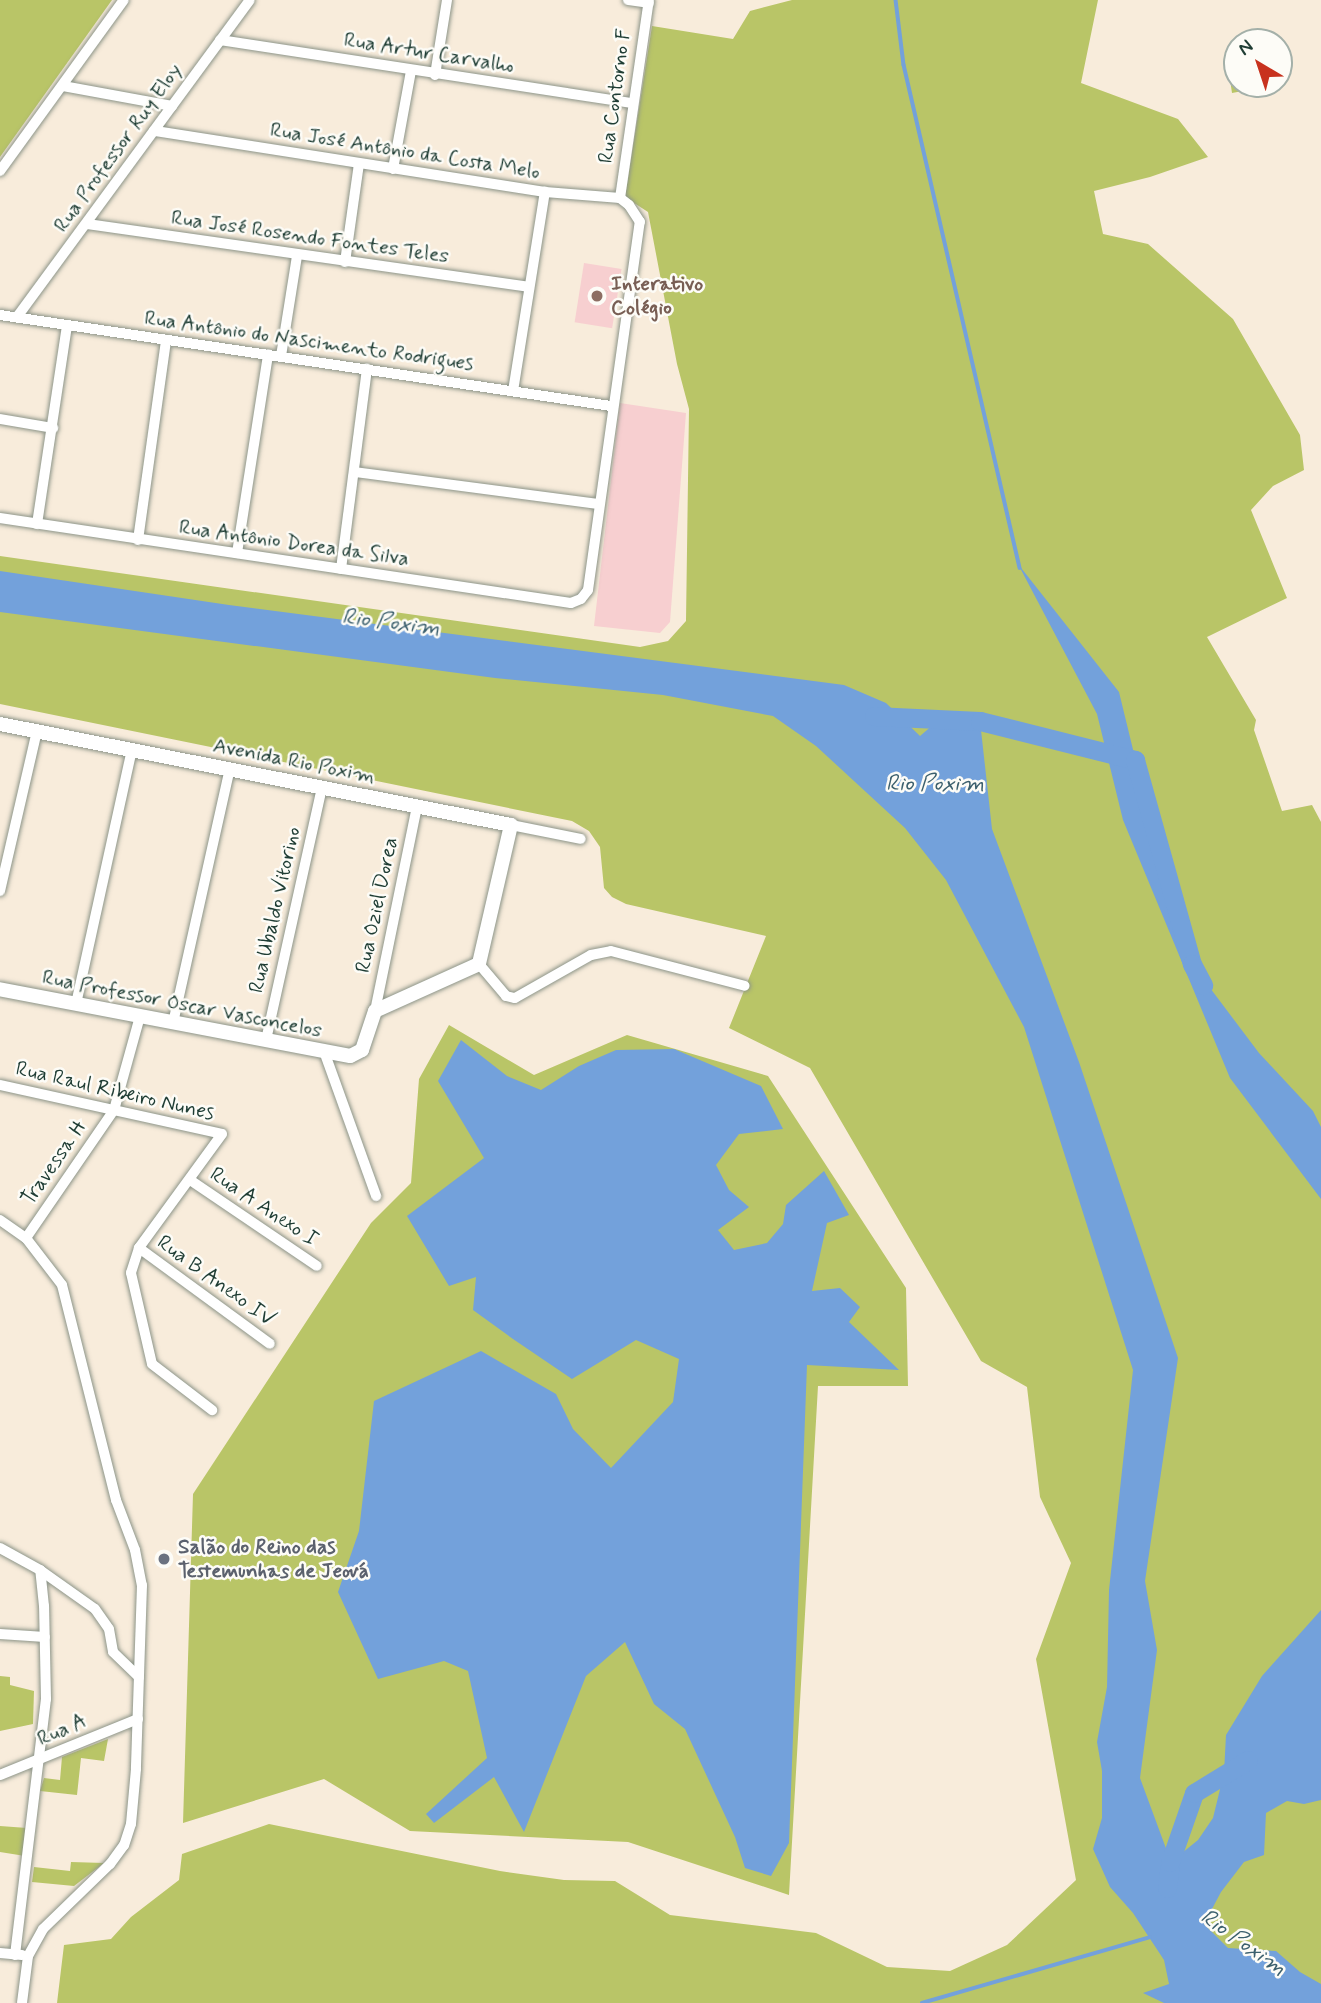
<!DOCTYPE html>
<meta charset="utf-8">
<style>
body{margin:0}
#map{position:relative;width:1321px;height:2003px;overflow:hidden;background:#f8ecdb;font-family:Mynerve,sans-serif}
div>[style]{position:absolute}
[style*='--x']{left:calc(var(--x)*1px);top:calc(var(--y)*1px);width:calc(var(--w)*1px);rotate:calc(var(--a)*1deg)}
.built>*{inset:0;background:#f7cfd0;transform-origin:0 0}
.green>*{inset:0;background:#b9c567}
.water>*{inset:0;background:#73a1db}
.stream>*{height:3.5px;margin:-1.75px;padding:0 1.75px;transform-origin:1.75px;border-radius:1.75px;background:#73a1db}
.river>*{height:19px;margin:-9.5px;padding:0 9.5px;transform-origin:9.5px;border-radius:9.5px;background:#73a1db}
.roads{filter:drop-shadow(0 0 2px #8c9488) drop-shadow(0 0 2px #8c9488)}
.minor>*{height:10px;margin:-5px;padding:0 5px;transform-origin:5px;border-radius:5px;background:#fff}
.tertiary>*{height:14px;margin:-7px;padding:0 7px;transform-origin:7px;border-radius:7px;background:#fff}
.dots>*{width:19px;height:19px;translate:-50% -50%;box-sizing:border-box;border:4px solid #fdfcf7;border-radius:50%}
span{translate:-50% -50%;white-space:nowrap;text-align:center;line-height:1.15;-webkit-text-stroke:5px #fdfcf7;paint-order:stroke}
.street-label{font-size:21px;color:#1f3d34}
.education-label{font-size:21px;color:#785e54;font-weight:700}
.left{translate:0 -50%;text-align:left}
.worship-label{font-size:21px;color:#5b616d;font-weight:700}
.water-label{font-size:23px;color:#3c606e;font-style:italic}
.north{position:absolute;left:1223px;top:28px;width:70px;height:70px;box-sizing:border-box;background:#fdfcf7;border:2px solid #a4b0a9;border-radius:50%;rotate:321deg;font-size:19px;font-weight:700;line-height:28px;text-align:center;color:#1f3d34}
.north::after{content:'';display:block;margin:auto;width:24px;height:32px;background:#c8321e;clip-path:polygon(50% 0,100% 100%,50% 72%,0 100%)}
</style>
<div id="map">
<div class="built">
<i style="left:584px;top:263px;width:38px;height:60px;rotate:9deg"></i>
<i style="clip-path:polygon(620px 403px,686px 413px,670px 622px,660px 633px,594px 626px)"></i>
</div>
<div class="green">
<i style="clip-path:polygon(0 0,112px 0,0 157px)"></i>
<i style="clip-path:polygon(792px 0,1098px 0,1081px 83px,1178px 119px,1208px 157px,1150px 177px,1094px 191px,1103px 234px,1148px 244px,1233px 319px,1300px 435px,1304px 470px,1273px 486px,1251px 510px,1287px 598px,1207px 637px,1256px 720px,1254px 730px,1282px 811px,1312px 805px,1321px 822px,1321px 2003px,57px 2003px,64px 1945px,111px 1939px,131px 1917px,179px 1880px,182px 1854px,269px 1824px,500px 1871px,564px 1880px,615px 1881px,670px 1915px,816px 1933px,887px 1967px,950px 1971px,1007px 1945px,1076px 1880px,1036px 1659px,1071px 1563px,1040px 1497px,1027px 1387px,981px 1361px,810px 1068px,729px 1028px,766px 936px,626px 904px,612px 897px,604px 888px,600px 847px,589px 831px,572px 821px,0 704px,0 556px,640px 647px,668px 641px,686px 621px,689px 409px,677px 364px,648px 212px,625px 197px,652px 26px,733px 39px,750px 11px)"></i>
<i style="clip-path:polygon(1237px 58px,1237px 84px,1247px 84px,1248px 90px,1232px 93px,1227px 59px)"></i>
<i style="clip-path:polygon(449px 1025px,534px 1075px,627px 1035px,768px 1076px,906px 1288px,908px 1386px,818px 1386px,789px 1895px,628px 1842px,410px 1831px,324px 1779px,183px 1823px,193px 1494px,371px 1223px,411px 1183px,419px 1079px)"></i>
<i style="clip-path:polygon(0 1676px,10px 1677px,10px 1685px,34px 1691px,33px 1724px,0 1731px)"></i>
<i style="clip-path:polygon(108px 1739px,104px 1761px,81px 1758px,77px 1795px,40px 1791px,44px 1778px,60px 1780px,62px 1757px)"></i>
<i style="clip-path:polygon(0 1826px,27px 1828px,25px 1856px,0 1852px)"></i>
<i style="clip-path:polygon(71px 1862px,104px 1863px,74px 1886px,32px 1882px,34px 1867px,70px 1871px)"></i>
</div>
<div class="water">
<i style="clip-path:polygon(1018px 564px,1119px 692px,1156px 844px,1192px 964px,1259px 1053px,1313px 1111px,1321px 1127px,1321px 1199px,1230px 1078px,1123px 820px,1097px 714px)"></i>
<i style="clip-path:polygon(0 571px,229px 605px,844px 685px,886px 703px,920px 736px,940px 719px,980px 721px,992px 829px,1079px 1062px,1178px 1358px,1145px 1581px,1157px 1650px,1140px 1778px,1171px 1862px,1198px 1840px,1213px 1818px,1224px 1773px,1226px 1735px,1262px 1676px,1321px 1610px,1321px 1800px,1304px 1804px,1287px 1801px,1266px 1813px,1264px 1855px,1244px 1862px,1221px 1892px,1204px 1924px,1228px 1948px,1276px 1951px,1300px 1972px,1321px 1984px,1321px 2003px,1164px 2003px,1143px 1993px,1169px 1984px,1164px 1960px,1133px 1913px,1110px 1887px,1093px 1849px,1102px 1818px,1102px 1771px,1097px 1742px,1107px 1687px,1109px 1590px,1133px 1370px,1024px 1027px,946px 880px,905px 828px,816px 746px,773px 716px,663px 695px,495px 678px,0 612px)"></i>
<i style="clip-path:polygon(461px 1040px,507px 1076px,541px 1090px,579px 1066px,616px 1050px,674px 1049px,761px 1086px,783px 1129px,739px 1134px,716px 1165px,729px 1190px,749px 1207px,718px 1230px,734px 1250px,767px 1243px,783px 1224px,786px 1205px,824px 1171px,849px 1215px,827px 1223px,812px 1291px,840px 1288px,860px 1307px,849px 1322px,899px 1370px,807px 1365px,789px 1843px,771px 1876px,745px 1868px,735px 1837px,685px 1729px,654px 1704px,625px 1642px,586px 1676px,524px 1832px,494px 1777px,434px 1823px,426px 1814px,487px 1758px,468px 1671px,444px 1661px,378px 1679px,338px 1592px,359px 1531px,374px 1401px,481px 1351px,556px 1394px,573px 1429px,611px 1468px,673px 1402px,679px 1359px,636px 1340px,572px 1379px,513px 1339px,473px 1310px,476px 1277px,449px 1286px,407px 1216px,484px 1158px,438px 1081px)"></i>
</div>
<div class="stream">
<i style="--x:896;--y:0;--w:65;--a:83"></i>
<i style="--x:904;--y:65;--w:516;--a:77.01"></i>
<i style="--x:922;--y:2003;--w:237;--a:-16.1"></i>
</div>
<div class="river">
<i style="--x:874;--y:716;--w:106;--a:2.7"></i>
<i style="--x:980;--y:721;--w:160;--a:14.1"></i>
<i style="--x:1135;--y:760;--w:212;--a:74.4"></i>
<i style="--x:1192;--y:964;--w:24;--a:62"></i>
<i style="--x:1167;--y:1888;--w:26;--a:-83"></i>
<i style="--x:1170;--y:1862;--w:73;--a:-70.8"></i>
<i style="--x:1194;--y:1793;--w:63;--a:-31.4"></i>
</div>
<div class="roads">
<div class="minor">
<i style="--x:628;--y:0;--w:21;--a:8"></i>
<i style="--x:220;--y:40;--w:417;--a:8.7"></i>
<i style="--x:435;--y:75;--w:76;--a:-80.9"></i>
<i style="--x:63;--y:86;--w:111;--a:10.4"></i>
<i style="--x:393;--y:169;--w:100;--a:-79.6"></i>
<i style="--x:0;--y:171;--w:211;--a:-54.1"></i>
<i style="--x:620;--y:198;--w:200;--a:-81.7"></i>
<i style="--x:87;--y:224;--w:446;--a:8.1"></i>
<i style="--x:345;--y:262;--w:99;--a:-81.9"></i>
<i style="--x:0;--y:315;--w:618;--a:8.47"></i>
<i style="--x:17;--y:317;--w:393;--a:-53.7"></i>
<i style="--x:281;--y:356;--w:101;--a:-80.9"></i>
<i style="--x:513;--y:391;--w:202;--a:-80.9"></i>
<i style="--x:0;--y:419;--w:54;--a:9.6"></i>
<i style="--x:355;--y:472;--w:246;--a:7.5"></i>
<i style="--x:0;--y:518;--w:577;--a:8.47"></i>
<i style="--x:571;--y:603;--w:11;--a:-22"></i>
<i style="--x:581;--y:599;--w:11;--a:-52"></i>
<i style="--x:588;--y:590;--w:372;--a:-82"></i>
<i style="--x:640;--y:222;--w:20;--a:-123"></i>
<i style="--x:629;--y:205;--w:11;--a:-142"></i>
<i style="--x:620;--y:198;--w:75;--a:-175.4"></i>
<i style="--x:545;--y:192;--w:396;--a:-171.1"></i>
<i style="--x:37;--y:524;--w:201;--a:-81.4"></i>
<i style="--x:138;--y:540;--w:202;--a:-82"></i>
<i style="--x:237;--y:553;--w:201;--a:-81.1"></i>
<i style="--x:341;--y:569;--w:202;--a:-82.6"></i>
<i style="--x:511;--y:825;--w:71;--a:11.3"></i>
<i style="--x:0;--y:891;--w:164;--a:-77"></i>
<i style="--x:479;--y:964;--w:42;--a:49.8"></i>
<i style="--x:506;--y:996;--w:9;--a:13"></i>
<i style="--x:515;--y:998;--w:87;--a:-29.5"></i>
<i style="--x:591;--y:955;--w:20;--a:-11"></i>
<i style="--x:611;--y:951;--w:138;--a:14.6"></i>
<i style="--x:76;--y:1004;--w:260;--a:-77.6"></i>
<i style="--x:375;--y:1011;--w:209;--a:-78.4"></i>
<i style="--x:173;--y:1023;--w:260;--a:-77.4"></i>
<i style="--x:266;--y:1040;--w:258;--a:-77.5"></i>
<i style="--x:325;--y:1054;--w:151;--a:70.2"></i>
<i style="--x:0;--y:1085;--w:227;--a:12.4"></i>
<i style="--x:222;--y:1134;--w:141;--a:126.1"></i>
<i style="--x:139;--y:1248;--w:26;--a:108"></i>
<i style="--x:131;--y:1273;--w:93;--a:77"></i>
<i style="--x:152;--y:1364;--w:76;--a:37.5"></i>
<i style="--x:190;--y:1180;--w:153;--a:34.1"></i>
<i style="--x:0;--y:1220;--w:32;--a:35"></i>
<i style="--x:26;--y:1238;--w:59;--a:52.5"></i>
<i style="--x:62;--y:1285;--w:222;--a:75.9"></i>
<i style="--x:116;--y:1500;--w:53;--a:69.2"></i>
<i style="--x:135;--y:1550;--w:36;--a:79"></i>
<i style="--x:142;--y:1585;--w:184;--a:91.9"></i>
<i style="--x:136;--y:1769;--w:55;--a:95.2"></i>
<i style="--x:131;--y:1824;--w:22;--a:108"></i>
<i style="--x:124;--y:1845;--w:24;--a:126"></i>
<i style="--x:110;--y:1864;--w:93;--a:135.9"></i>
<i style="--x:43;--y:1929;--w:31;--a:119"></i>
<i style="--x:28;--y:1956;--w:47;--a:97.3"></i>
<i style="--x:26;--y:1238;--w:155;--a:-55.5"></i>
<i style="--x:114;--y:1110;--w:98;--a:-74.5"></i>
<i style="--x:139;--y:1248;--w:162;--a:36.2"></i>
<i style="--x:0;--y:1548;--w:46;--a:28.8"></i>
<i style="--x:40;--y:1570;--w:67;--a:35.3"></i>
<i style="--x:95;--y:1609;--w:24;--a:55"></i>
<i style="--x:109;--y:1629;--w:23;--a:80"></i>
<i style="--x:113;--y:1652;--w:36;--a:44"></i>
<i style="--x:0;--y:1634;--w:45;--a:3.8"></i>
<i style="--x:0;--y:1775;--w:149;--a:-22.1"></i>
<i style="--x:0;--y:1953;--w:22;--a:5"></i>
<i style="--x:15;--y:1955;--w:258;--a:-83.1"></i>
<i style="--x:46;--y:1699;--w:93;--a:-91.2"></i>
<i style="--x:44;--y:1606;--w:36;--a:-96"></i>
</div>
<div class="tertiary">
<i style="--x:0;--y:724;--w:521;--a:11.18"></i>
<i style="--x:511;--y:825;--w:143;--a:103"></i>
<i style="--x:479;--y:964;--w:114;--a:155.7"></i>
<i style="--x:375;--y:1011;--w:41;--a:108.4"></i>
<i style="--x:362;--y:1050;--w:13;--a:153"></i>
<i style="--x:350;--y:1056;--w:356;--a:-169.2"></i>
</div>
</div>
<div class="dots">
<i style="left:597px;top:296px;background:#8d6e63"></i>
<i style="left:164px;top:1559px;background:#6b7280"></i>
</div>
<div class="street-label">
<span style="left:429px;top:53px;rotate:9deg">Rua Artur Carvalho</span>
<span style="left:615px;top:96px;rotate:-82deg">Rua Contorno F</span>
<span style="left:118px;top:148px;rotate:-54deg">Rua Professor Ruy Eloy</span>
<span style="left:405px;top:151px;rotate:9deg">Rua José Antônio da Costa Melo</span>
<span style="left:310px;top:237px;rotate:8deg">Rua José Rosendo Fontes Teles</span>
<span style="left:309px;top:341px;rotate:8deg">Rua Antônio do Nascimento Rodrigues</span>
<span style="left:294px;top:543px;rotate:8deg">Rua Antônio Dorea da Silva</span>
<span style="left:294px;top:761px;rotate:11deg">Avenida Rio Poxim</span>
<span style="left:377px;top:905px;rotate:-78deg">Rua Oziel Dorea</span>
<span style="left:275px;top:910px;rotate:-77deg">Rua Ubaldo Vitorino</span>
<span style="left:182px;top:1004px;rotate:11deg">Rua Professor Oscar Vasconcelos</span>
<span style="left:115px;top:1091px;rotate:13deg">Rua Raul Ribeiro Nunes</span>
<span style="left:54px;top:1163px;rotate:-55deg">Travessa H</span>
<span style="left:264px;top:1207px;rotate:34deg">Rua A Anexo I</span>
<span style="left:216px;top:1281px;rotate:36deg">Rua B Anexo IV</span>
<span style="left:62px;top:1730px;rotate:-23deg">Rua A</span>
</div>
<div class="education-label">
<span class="left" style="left:611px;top:296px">Interativo<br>Colégio</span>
</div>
<div class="worship-label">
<span class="left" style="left:178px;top:1559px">Salão do Reino das<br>Testemunhas de Jeová</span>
</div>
<div class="water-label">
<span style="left:391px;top:623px;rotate:7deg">Rio Poxim</span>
<span style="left:935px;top:784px">Rio Poxim</span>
<span style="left:1243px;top:1943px;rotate:35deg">Rio Poxim</span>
</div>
<div class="north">N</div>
</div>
